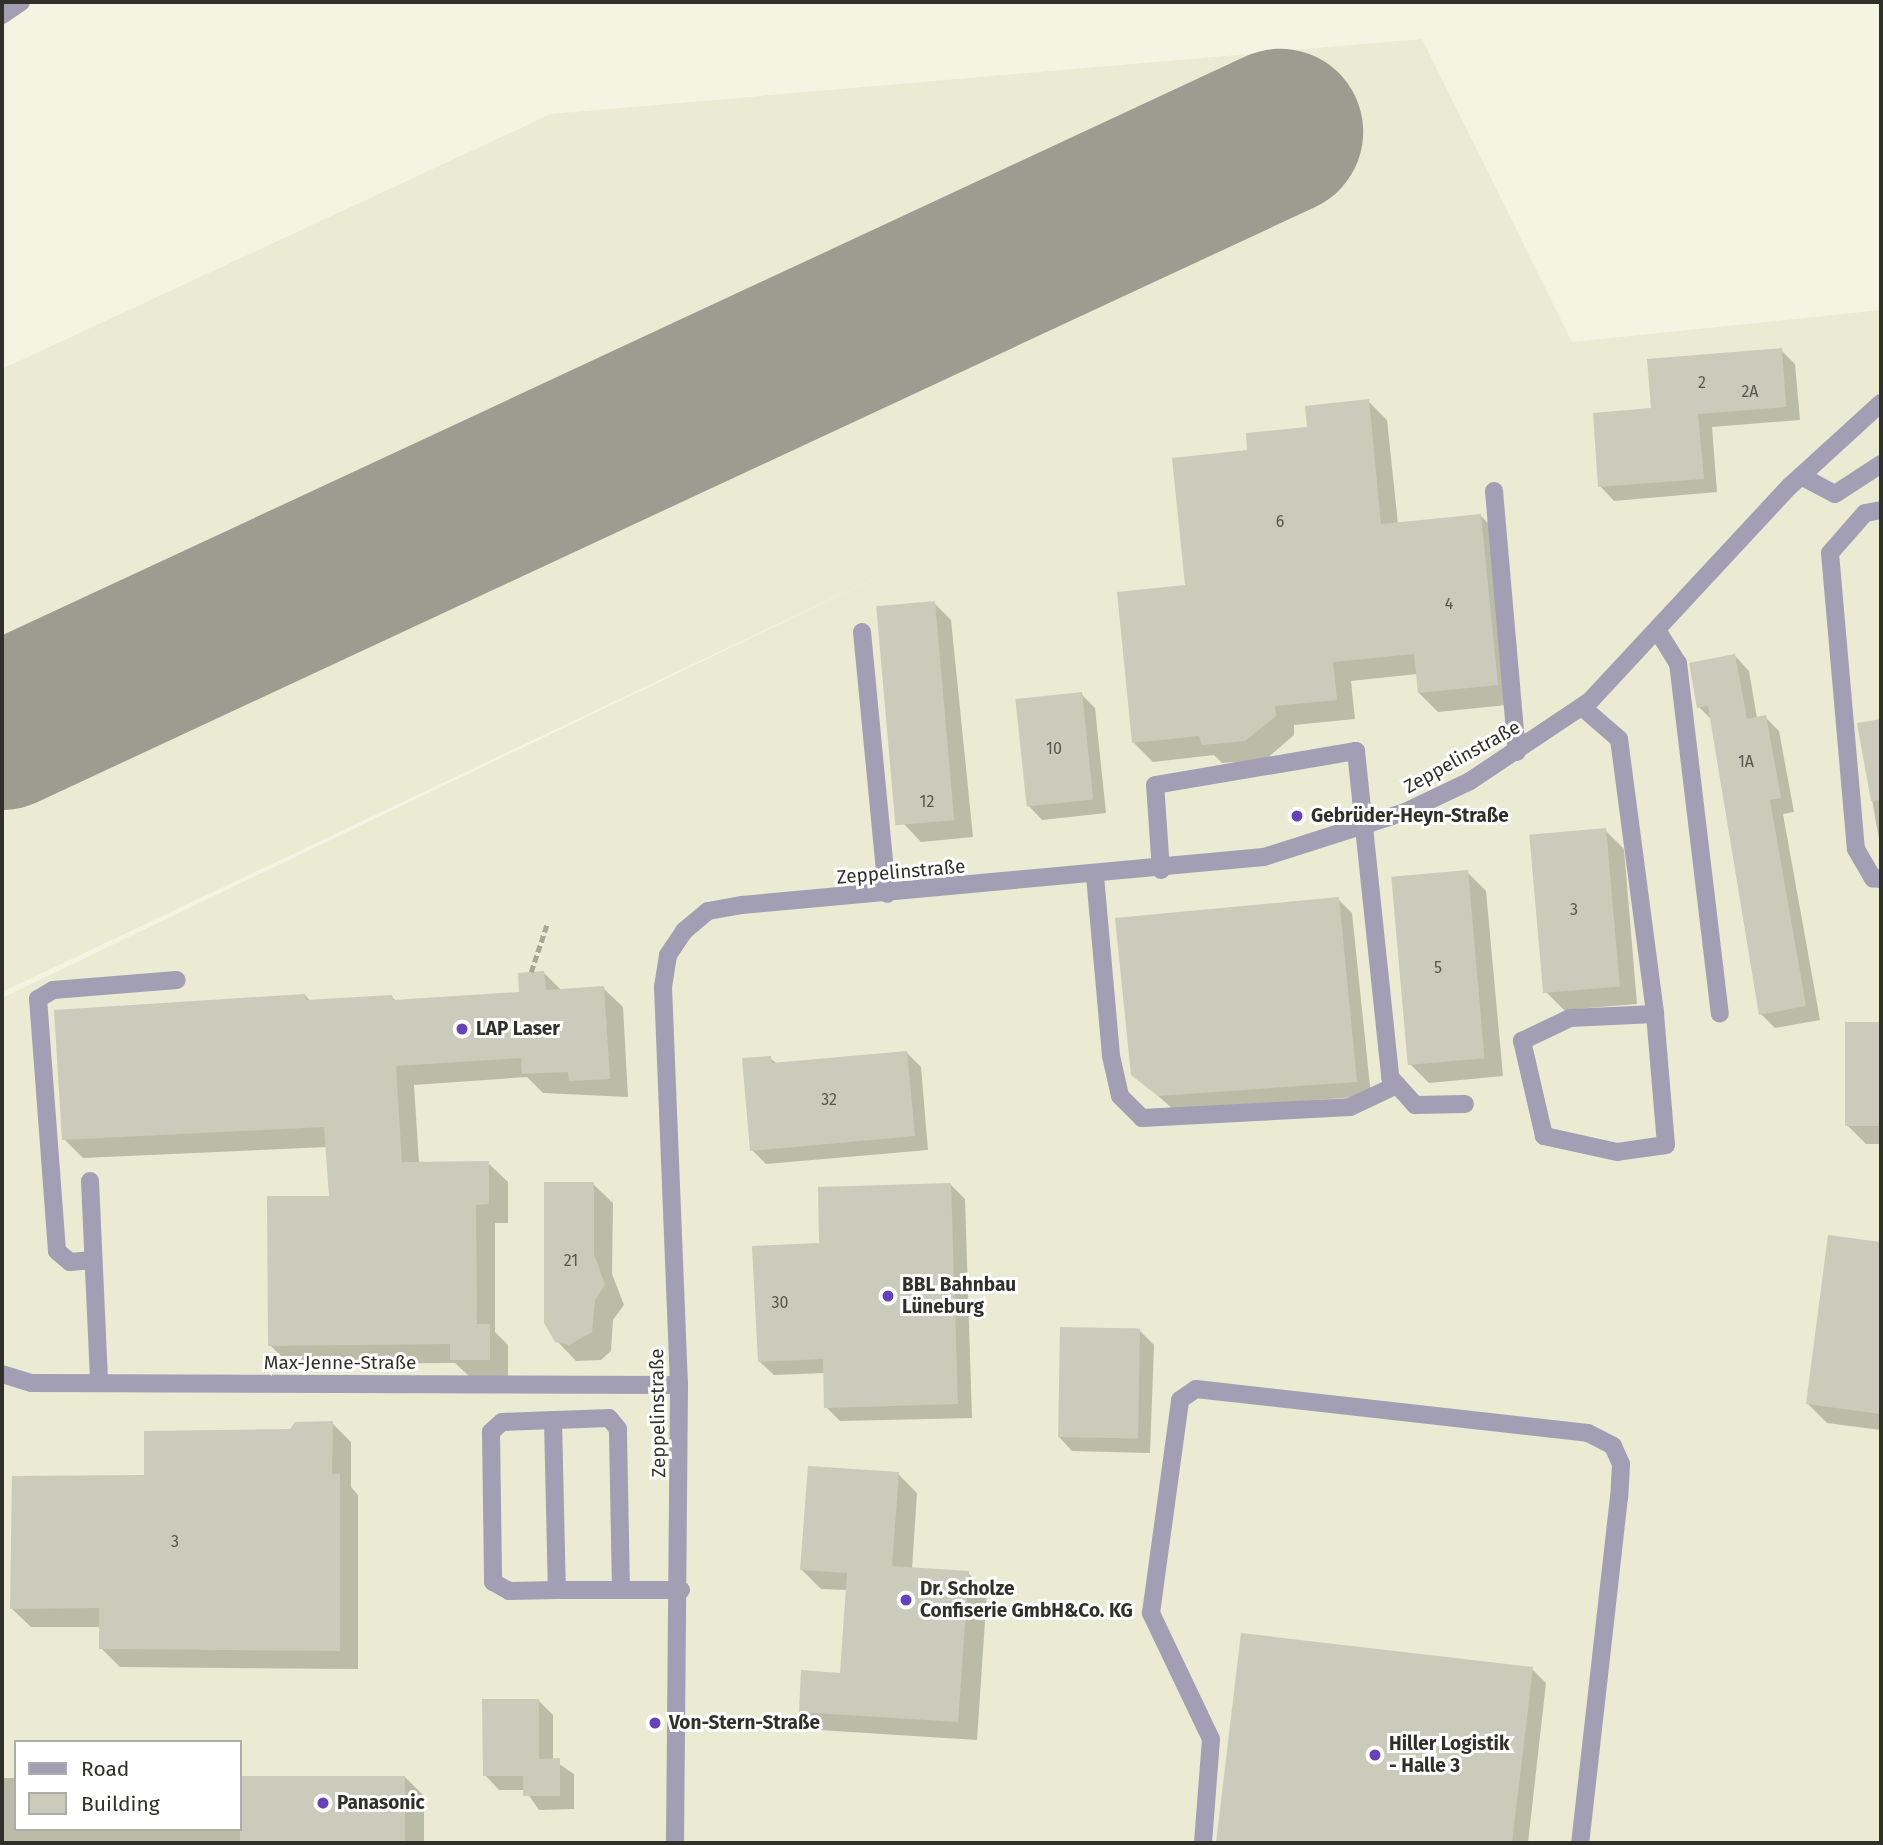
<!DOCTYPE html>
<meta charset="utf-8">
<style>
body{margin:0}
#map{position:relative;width:1883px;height:1845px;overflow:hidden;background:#f4f4e3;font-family:"Fira Sans",sans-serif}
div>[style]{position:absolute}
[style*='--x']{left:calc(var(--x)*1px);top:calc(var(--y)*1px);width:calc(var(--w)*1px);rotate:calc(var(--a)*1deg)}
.built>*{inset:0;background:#eaebd2}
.shadow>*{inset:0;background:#0003}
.runway>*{height:166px;margin:-83px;padding:0 83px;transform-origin:83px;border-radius:83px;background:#9c9c90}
.building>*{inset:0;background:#cacbba;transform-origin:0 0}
.path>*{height:4.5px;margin-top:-2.25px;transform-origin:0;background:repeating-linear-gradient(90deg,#a6a699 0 7px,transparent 0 10.5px)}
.minor>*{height:18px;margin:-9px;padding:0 9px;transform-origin:9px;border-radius:9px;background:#a29eb4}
.dots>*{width:19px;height:19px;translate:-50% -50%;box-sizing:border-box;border:4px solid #fff;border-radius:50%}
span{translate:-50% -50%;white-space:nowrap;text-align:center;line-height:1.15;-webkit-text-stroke:6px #fff;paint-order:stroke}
.number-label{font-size:16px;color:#56574e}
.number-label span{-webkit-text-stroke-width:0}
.street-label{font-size:19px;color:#30302a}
.poi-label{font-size:19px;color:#30302a;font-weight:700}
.left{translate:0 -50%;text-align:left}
.frame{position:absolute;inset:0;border:4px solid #30302a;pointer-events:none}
.legend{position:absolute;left:14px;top:1740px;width:228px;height:91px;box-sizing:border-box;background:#fff;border:2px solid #acacaa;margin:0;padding:9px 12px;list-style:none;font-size:21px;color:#30302a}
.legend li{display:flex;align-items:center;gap:14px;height:35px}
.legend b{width:35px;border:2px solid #acacaa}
</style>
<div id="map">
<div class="built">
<i style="clip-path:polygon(evenodd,1422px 39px,1572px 342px,1881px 310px,1881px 1843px,2px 1843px,2px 998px,919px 557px,2px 992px,2px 369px,551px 114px,1422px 39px,16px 1742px,240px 1742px,240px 1829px,16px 1829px,16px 1742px)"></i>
</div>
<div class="shadow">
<i style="clip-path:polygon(1781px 350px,1795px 364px,1800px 420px,1712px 427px,1717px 492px,1614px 501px,1600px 486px,1653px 410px)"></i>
<i style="clip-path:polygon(1368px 401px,1387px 420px,1398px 524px,1481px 516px,1500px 535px,1516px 704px,1438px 712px,1419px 693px,1417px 674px,1351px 681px,1355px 719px,1294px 725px,1294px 735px,1265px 760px,1222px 763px,1214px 755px,1153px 762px,1134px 743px,1186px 587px,1249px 452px)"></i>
<i style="clip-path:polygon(934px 603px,951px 620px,973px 837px,921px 842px,904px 824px)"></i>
<i style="clip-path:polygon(1735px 656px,1749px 671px,1757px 718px,1765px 717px,1779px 731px,1794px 812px,1783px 814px,1820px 1020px,1775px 1028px,1761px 1014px,1712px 720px,1699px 707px)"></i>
<i style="clip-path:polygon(1081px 694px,1095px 708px,1106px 813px,1042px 820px,1028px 805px)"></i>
<i style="clip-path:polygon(1881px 721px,1881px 851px,1859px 725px)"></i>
<i style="clip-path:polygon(1605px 830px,1624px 849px,1637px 1004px,1564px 1010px,1545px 991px)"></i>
<i style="clip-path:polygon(1467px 872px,1486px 891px,1503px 1076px,1429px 1083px,1410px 1064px)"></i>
<i style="clip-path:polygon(1338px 899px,1352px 913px,1371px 1096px,1174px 1110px,1133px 1074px)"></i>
<i style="clip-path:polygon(544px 973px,562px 991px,603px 988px,623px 1007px,628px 1097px,543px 1093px,527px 1077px,414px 1085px,419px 1163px,488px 1163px,508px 1182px,508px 1223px,495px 1223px,495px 1332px,508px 1345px,508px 1378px,471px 1378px,455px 1363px,289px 1364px,270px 1345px,331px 1198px,327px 1147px,83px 1158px,64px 1139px,305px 995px,311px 1002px,391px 996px,396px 1001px,521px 993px)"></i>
<i style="clip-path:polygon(1847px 1024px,1881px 1024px,1881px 1144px,1866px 1144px,1847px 1125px)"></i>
<i style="clip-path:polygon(907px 1053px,921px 1067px,928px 1150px,766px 1164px,752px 1150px,770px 1058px,777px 1064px)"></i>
<i style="clip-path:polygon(593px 1184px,613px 1203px,612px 1274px,624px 1305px,613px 1320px,611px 1351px,601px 1360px,576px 1361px,557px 1341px)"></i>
<i style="clip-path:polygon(951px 1185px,965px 1199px,972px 1418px,840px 1421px,826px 1407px,825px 1373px,774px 1375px,759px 1361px)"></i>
<i style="clip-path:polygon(1829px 1237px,1881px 1244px,1881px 1430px,1827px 1423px,1808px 1404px)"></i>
<i style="clip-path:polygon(1140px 1331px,1154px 1345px,1150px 1453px,1072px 1451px,1058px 1436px)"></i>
<i style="clip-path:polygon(332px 1423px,351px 1442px,351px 1487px,358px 1495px,358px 1669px,120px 1667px,101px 1648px,101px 1627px,31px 1627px,11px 1608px,146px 1477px)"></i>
<i style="clip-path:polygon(898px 1474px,917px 1493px,912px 1569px,968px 1573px,987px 1592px,977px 1740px,819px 1730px,800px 1711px,842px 1675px,847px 1590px,821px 1589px,802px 1570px)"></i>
<i style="clip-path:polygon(1242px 1635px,1532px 1669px,1546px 1683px,1528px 1843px,1218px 1843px)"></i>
<i style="clip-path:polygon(539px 1701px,553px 1715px,553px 1760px,574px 1774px,574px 1809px,539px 1810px,525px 1790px,499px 1790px,485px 1775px)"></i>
<i style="clip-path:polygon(240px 1777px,405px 1777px,424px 1796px,424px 1843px,2px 1843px,2px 1778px,16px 1778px,16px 1829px,240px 1829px)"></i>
</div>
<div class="runway">
<i style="--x:2;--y:727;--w:1410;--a:-24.97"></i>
</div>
<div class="building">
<i style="clip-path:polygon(1782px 348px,1786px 407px,1698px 414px,1704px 479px,1598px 487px,1593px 413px,1651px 408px,1647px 359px)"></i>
<i style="clip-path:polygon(1369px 399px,1381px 524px,1481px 514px,1498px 685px,1418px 693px,1414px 654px,1333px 662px,1337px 700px,1275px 706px,1276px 716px,1245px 741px,1202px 745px,1199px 736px,1132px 743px,1117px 592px,1185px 585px,1172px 458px,1247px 450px,1246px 433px,1307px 427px,1305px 406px)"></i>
<i style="left:935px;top:601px;width:220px;height:59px;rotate:85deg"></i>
<i style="clip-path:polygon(1735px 654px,1747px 719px,1766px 715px,1781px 798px,1770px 800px,1806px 1006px,1759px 1015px,1708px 706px,1697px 708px,1689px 663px)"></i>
<i style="left:1082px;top:692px;width:108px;height:67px;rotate:84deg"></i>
<i style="clip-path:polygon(1881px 719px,1881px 800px,1871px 801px,1857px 723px)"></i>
<i style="left:1606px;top:828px;width:159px;height:77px;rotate:85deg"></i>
<i style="left:1468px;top:870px;width:189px;height:77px;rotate:85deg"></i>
<i style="clip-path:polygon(1339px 897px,1357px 1082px,1158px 1096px,1131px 1075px,1115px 918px)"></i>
<i style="clip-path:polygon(544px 971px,546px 990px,604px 986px,610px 1079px,569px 1081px,568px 1072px,522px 1074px,521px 1058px,396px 1066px,402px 1162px,489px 1161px,489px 1204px,476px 1205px,477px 1324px,490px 1324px,490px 1360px,450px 1360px,450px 1344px,268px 1346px,267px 1196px,329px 1196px,324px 1127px,62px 1140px,54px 1010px,305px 994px,306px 1000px,392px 995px,393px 1000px,519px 992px,518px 973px)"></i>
<i style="left:1881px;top:1022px;width:104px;height:36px;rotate:90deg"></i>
<i style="clip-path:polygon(907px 1051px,915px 1136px,750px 1151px,742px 1058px,771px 1056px,772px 1063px)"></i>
<i style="clip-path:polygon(544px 1182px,594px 1182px,594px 1254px,605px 1285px,595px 1300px,592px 1332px,569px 1345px,555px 1342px,544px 1323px)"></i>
<i style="clip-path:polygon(951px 1183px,958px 1404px,824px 1408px,823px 1359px,758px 1362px,752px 1246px,819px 1243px,818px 1187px)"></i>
<i style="clip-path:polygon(1828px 1235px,1881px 1242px,1881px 1414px,1806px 1404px)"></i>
<i style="left:1060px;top:1327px;width:80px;height:110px;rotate:1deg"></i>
<i style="clip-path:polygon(333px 1421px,332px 1474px,340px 1474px,340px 1651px,99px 1649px,99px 1608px,10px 1609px,12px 1476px,144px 1475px,144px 1431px,290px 1429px,295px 1422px)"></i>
<i style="clip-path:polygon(808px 1466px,899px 1472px,892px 1566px,969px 1571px,958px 1722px,799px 1712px,801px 1670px,840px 1673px,847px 1573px,800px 1570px)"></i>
<i style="clip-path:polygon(1241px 1633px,1533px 1667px,1512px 1843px,1216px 1843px)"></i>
<i style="clip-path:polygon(482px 1699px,539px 1699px,539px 1759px,560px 1758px,560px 1796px,523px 1796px,523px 1776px,483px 1776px)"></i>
<i style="left:240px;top:1776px;width:165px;height:67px"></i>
</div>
<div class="path">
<i style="--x:531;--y:972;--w:51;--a:-71.6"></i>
</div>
<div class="minor">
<i style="--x:2;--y:15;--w:23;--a:-34"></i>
<i style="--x:1801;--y:476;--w:38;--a:28"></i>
<i style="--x:1835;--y:494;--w:55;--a:-33.1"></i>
<i style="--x:1494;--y:491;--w:262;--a:85"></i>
<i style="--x:1881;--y:510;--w:16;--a:169"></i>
<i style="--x:1865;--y:513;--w:53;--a:131.2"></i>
<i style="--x:1830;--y:553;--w:297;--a:85"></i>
<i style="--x:1856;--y:849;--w:34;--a:60"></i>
<i style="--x:1873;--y:878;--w:8;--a:7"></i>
<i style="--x:1657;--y:630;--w:39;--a:58"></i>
<i style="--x:1678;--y:663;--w:353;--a:83.2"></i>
<i style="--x:862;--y:632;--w:263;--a:84.5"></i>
<i style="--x:1582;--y:707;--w:49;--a:40.9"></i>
<i style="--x:1619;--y:739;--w:277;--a:82.5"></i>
<i style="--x:1655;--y:1014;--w:131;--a:85.2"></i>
<i style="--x:1666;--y:1145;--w:49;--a:171.9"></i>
<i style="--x:1617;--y:1152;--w:75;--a:-167.6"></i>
<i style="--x:1544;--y:1136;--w:98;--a:-103"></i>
<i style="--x:1522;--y:1041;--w:53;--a:-25.6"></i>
<i style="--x:1570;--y:1018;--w:85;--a:-2.7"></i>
<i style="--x:1161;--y:870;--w:85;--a:-94"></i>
<i style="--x:1155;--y:785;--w:204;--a:-9.6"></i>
<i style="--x:1356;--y:751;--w:328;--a:84"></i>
<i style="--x:1390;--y:1077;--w:38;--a:48"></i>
<i style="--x:1415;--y:1105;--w:50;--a:-1.1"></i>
<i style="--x:1095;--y:876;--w:181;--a:84.9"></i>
<i style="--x:1111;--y:1056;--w:41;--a:77.3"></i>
<i style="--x:1120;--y:1096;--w:31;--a:45"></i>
<i style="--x:1142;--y:1118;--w:208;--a:-3"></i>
<i style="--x:1350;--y:1107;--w:52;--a:-25.1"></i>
<i style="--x:90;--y:1181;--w:202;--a:87.4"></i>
<i style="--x:93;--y:1260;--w:23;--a:175"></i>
<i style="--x:70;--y:1262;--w:17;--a:-140"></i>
<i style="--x:57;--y:1251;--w:253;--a:-94.3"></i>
<i style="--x:38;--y:999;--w:17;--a:-31"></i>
<i style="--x:53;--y:990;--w:124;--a:-4.6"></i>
<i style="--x:2;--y:1374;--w:31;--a:17"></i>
<i style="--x:32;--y:1383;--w:647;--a:0.18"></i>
<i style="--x:553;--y:1420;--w:170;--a:88.7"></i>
<i style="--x:621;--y:1590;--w:161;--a:-91.1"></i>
<i style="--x:618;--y:1429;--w:14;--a:-129"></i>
<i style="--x:609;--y:1418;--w:107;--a:177.9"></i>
<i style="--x:502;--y:1422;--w:15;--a:138"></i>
<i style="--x:491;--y:1432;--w:150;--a:89.2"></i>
<i style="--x:493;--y:1582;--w:18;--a:29"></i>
<i style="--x:509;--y:1591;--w:48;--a:-1.2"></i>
<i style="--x:557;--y:1590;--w:124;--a:0"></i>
<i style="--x:675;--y:1843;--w:458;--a:-89.5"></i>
<i style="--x:679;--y:1385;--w:398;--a:-92.3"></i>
<i style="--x:663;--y:987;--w:32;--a:-81"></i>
<i style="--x:668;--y:955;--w:29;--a:-56"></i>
<i style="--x:684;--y:931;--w:31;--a:-40"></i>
<i style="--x:708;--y:911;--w:35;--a:-10"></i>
<i style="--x:742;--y:905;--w:524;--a:-5.25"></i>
<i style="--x:1264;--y:857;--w:148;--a:-17.7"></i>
<i style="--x:1405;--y:812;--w:72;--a:-25.5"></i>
<i style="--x:1470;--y:781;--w:144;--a:-33.7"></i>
<i style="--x:1590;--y:701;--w:294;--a:-47.1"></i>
<i style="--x:1790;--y:486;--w:123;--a:-42.4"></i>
<i style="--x:1203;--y:1843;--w:104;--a:-85.6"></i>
<i style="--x:1211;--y:1739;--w:140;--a:-115.5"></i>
<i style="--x:1151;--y:1613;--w:215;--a:-82.2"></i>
<i style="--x:1180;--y:1400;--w:19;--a:-35"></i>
<i style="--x:1196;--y:1389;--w:394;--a:6.4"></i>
<i style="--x:1588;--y:1433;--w:28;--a:27"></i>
<i style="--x:1613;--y:1446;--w:20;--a:66"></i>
<i style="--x:1621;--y:1464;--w:33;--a:93"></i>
<i style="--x:1619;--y:1497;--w:348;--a:96.4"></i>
</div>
<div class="dots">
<i style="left:1297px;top:816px;background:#6741b9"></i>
<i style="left:462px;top:1029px;background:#6741b9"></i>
<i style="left:888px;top:1296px;background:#6741b9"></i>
<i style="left:906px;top:1600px;background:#6741b9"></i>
<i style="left:655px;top:1723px;background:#6741b9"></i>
<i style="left:1375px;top:1755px;background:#6741b9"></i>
<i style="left:323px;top:1803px;background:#6741b9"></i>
</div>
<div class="number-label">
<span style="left:1702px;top:383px">2</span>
<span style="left:1750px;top:392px">2A</span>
<span style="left:1280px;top:522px">6</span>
<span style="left:1449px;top:604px">4</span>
<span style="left:1054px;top:749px">10</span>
<span style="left:1746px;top:762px">1A</span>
<span style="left:927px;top:802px">12</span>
<span style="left:1574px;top:910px">3</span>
<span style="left:1438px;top:968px">5</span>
<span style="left:829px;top:1100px">32</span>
<span style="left:571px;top:1261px">21</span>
<span style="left:780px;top:1303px">30</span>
<span style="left:175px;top:1542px">3</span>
</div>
<div class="street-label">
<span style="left:1462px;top:757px;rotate:-29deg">Zeppelinstraße</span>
<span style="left:901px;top:872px;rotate:-5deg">Zeppelinstraße</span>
<span style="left:340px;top:1363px">Max-Jenne-Straße</span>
<span style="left:658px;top:1413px;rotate:-91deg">Zeppelinstraße</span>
</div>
<div class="poi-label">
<span class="left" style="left:1311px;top:816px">Gebrüder-Heyn-Straße</span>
<span class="left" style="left:476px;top:1029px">LAP Laser</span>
<span class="left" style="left:902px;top:1296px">BBL Bahnbau<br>Lüneburg</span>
<span class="left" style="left:920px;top:1600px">Dr. Scholze<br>Confiserie GmbH&amp;Co. KG</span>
<span class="left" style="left:669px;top:1723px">Von-Stern-Straße</span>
<span class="left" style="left:1389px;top:1755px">Hiller Logistik<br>- Halle 3</span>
<span class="left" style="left:337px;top:1803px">Panasonic</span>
</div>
<div class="frame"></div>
<ul class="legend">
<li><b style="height:9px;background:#a29eb4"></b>Road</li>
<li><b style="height:19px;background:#cacbba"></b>Building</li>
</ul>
</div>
